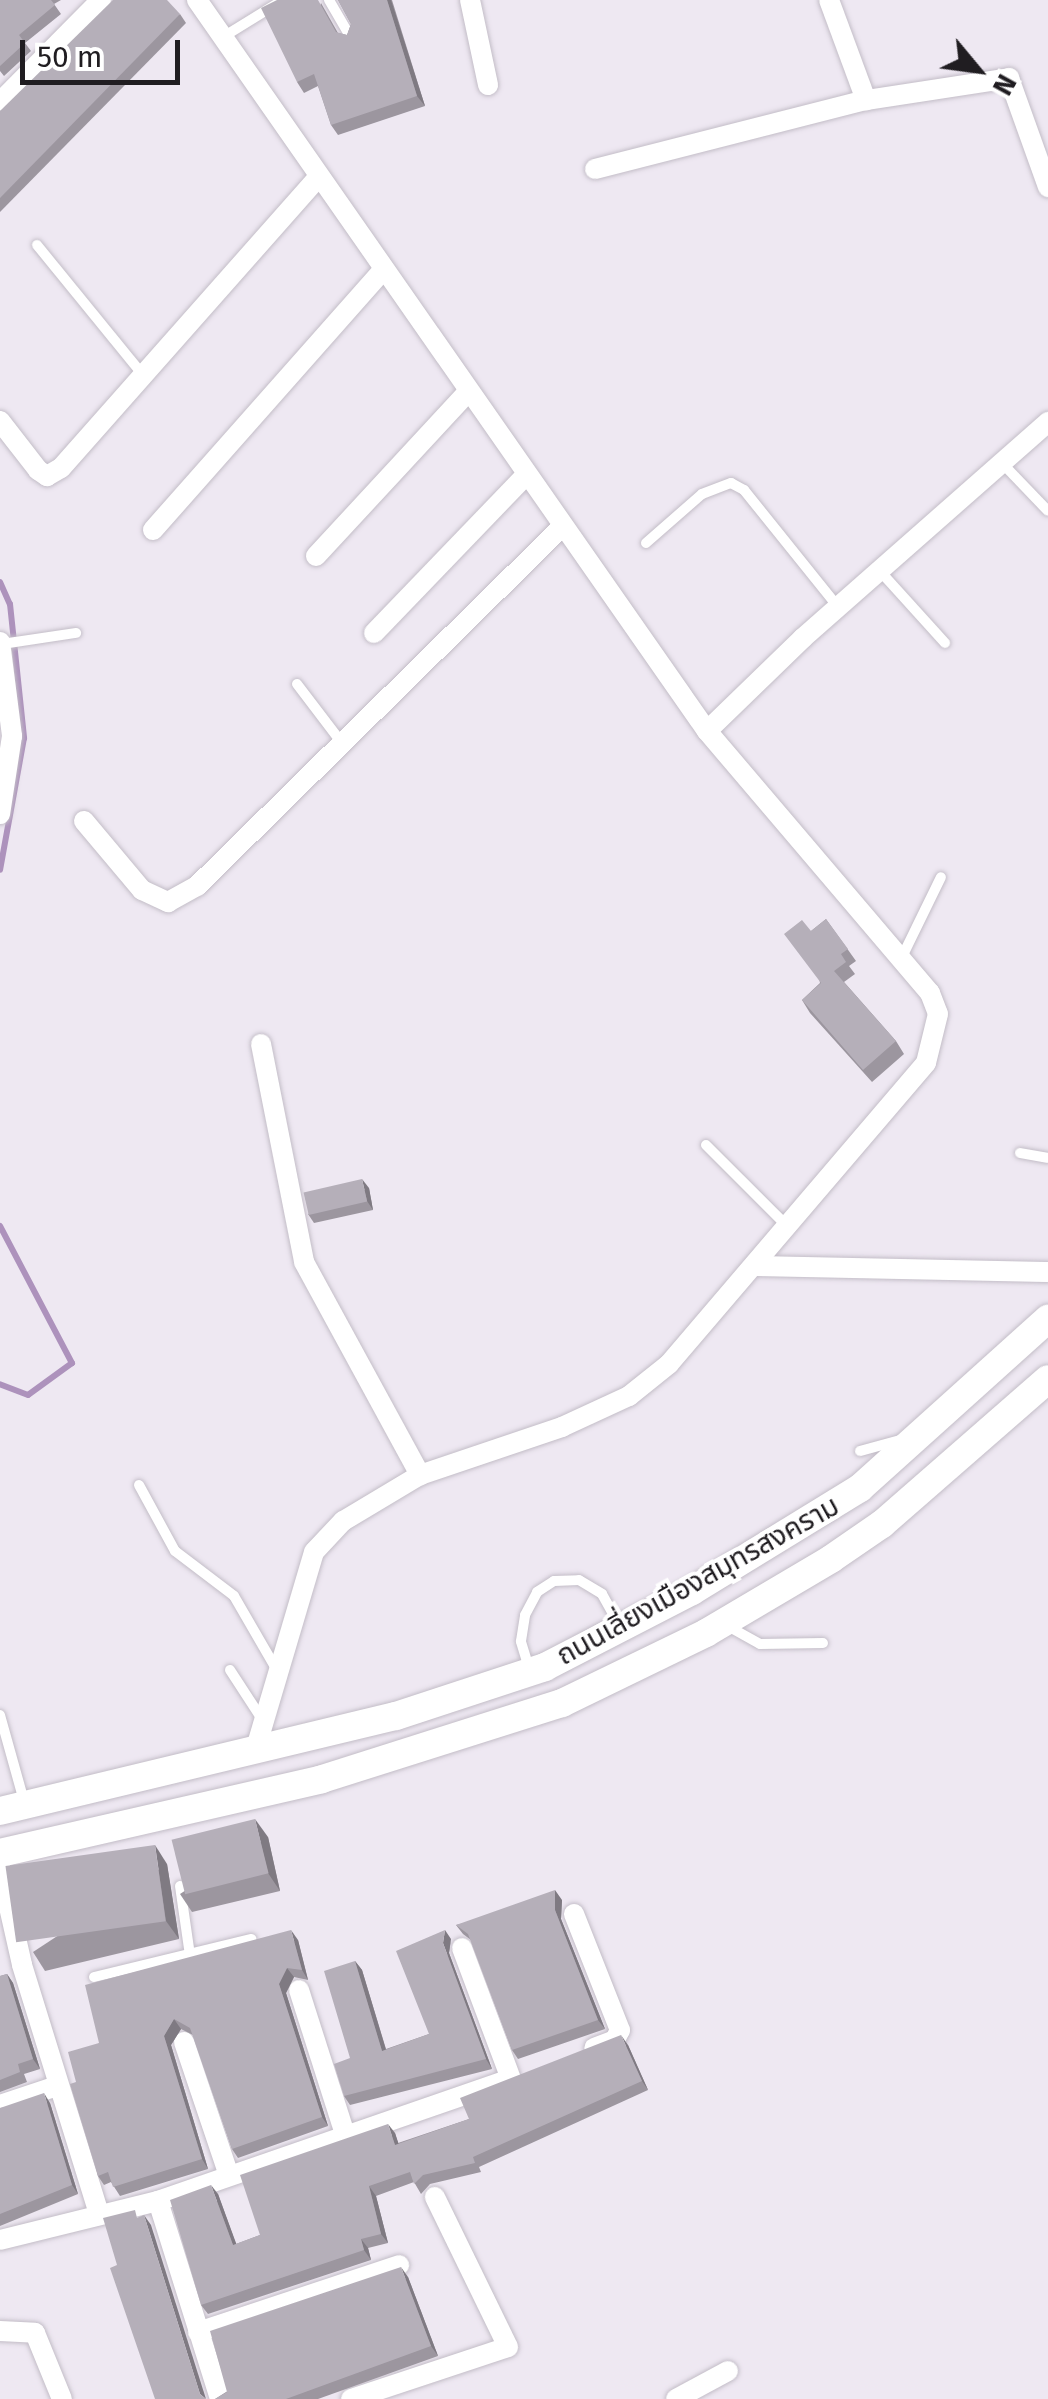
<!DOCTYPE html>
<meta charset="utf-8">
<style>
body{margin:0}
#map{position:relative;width:1048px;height:2399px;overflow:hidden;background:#eee8f2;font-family:"Fira Sans","Noto Sans Thai",sans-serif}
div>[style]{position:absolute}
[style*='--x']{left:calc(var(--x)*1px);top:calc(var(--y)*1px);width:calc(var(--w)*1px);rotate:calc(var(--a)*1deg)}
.stream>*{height:6px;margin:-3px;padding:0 3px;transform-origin:3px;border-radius:3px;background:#ad92bc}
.roads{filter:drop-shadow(0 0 2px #c3bdc7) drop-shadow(0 0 2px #c3bdc7)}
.lane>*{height:10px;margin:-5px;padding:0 5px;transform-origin:5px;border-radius:5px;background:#fff}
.street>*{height:20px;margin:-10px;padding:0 10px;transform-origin:10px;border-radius:10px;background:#fff}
.secondary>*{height:28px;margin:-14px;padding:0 14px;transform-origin:14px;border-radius:14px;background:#fff}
.wall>*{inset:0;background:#9c969f}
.shaded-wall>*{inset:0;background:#7f7a82}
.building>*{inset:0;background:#b5afb9;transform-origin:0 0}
span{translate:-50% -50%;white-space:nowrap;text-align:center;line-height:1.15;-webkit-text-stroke:8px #fff;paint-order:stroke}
.street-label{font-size:28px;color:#201d21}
.north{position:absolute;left:928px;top:20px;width:100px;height:100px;-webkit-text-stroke:8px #fff;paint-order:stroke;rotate:119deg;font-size:28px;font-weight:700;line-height:40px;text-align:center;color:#201d21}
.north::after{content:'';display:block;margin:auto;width:35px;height:45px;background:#201d21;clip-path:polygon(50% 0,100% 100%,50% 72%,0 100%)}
.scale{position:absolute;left:20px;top:40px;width:160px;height:45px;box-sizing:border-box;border:5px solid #201d21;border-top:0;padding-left:12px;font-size:30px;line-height:35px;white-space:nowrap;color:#201d21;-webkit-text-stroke:8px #fff;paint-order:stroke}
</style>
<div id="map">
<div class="stream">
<i style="--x:0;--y:582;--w:24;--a:66"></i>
<i style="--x:10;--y:604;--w:135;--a:84"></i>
<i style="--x:24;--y:738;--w:134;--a:100.3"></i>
<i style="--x:0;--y:1226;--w:155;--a:62.3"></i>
<i style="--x:72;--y:1363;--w:54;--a:144"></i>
<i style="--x:28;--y:1395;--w:30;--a:-159"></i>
</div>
<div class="roads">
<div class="lane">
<i style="--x:329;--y:0;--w:44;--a:59.9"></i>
<i style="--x:223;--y:37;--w:70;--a:-31.7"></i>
<i style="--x:37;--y:245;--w:168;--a:50.8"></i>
<i style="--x:1002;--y:463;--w:66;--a:46.2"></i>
<i style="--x:646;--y:543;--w:74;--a:-41.2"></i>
<i style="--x:702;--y:494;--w:31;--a:-21"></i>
<i style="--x:731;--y:483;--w:15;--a:28"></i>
<i style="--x:744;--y:490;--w:150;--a:51.2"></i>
<i style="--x:880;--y:571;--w:97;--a:47.9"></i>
<i style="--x:2;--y:644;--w:75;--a:-8.5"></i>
<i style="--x:297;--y:684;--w:74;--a:52.7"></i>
<i style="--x:901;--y:959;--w:91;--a:-64"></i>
<i style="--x:706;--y:1145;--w:113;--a:45"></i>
<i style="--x:1020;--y:1153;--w:28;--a:10"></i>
<i style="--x:860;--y:1451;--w:46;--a:-15.3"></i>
<i style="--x:139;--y:1485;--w:75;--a:61.4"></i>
<i style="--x:175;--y:1551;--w:74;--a:37.3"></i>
<i style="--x:234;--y:1596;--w:88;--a:59.9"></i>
<i style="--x:724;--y:1624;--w:41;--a:29.1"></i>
<i style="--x:760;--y:1644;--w:63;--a:-0.9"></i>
<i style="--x:529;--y:1668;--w:28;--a:-107"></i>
<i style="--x:521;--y:1641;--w:26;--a:-81"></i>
<i style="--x:525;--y:1615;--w:26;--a:-62"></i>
<i style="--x:537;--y:1592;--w:20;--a:-33"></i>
<i style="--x:554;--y:1581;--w:25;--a:-2"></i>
<i style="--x:579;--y:1580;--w:27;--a:31"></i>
<i style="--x:602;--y:1594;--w:35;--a:61"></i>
<i style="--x:230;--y:1670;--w:59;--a:56.9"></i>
<i style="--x:0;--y:1715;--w:89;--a:74.4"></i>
<i style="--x:180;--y:1886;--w:70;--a:81.8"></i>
<i style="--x:94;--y:1977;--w:162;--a:-13.6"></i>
</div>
<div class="street">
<i style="--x:197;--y:0;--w:891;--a:55.1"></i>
<i style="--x:707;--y:731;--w:344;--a:49.6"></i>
<i style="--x:930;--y:993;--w:22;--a:69"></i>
<i style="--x:938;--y:1014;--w:50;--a:103.8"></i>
<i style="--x:926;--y:1063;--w:396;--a:130.5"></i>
<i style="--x:669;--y:1364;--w:51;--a:141.3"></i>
<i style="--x:629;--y:1396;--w:74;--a:155.2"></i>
<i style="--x:562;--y:1427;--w:150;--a:161.3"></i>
<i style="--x:420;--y:1475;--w:90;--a:149.1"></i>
<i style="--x:343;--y:1521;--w:42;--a:133.1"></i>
<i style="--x:314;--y:1552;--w:208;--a:106.5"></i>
<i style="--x:470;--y:0;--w:87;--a:78"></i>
<i style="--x:829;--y:0;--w:107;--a:69.7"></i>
<i style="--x:0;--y:102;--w:144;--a:-45.3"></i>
<i style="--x:595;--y:169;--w:280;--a:-14.3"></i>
<i style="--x:866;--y:100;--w:145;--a:-8.7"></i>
<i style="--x:1009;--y:78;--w:116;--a:70.3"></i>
<i style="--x:0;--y:421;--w:62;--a:52.2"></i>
<i style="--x:38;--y:470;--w:11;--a:34"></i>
<i style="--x:47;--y:476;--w:16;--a:-30"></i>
<i style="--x:61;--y:468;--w:386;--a:-48.5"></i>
<i style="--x:153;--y:530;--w:346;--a:-48.5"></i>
<i style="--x:316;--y:556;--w:224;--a:-47.2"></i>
<i style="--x:374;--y:633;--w:219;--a:-46.1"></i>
<i style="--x:0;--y:642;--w:95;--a:82.7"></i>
<i style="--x:12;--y:736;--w:79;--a:98.7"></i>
<i style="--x:707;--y:731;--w:134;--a:-44.1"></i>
<i style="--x:803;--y:638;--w:327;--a:-41.4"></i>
<i style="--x:84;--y:821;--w:90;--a:50"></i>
<i style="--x:142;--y:890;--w:29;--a:25"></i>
<i style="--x:168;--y:902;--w:33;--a:-29"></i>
<i style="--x:197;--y:886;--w:513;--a:-44.53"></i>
<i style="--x:261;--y:1044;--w:222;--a:78.8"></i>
<i style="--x:304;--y:1262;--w:243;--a:61.4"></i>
<i style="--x:754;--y:1266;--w:294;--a:1.2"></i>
<i style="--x:0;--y:1867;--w:100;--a:77.3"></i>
<i style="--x:22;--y:1965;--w:257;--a:72.8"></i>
<i style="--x:574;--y:1914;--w:125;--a:68.4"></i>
<i style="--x:620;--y:2030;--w:11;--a:117"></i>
<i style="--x:615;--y:2040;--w:22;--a:159"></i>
<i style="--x:462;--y:1948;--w:140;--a:69.5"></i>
<i style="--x:299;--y:1990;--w:154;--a:72.3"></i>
<i style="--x:184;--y:2042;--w:141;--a:71.4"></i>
<i style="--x:0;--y:2105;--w:60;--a:-18.4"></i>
<i style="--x:158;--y:2201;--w:207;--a:72.6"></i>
<i style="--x:0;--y:2240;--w:163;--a:-13.9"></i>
<i style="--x:158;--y:2201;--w:373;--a:-19.1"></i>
<i style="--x:0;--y:2331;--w:35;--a:3"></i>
<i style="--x:35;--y:2333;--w:71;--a:67.8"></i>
<i style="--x:198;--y:2332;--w:212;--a:-18.4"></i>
<i style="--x:351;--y:2399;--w:165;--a:-18.3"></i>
<i style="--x:508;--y:2347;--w:167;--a:-116"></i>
<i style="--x:676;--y:2399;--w:59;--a:-28.3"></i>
</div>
<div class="secondary">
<i style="--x:0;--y:1811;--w:407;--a:-13.5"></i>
<i style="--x:396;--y:1716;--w:157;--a:-18.2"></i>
<i style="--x:545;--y:1667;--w:165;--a:-27.3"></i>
<i style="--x:692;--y:1591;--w:197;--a:-31.5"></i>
<i style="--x:860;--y:1488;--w:253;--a:-42"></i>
<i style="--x:0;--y:1853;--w:330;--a:-12.9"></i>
<i style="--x:322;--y:1779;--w:252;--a:-17.6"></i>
<i style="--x:562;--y:1703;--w:160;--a:-25.9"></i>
<i style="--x:706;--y:1633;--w:145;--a:-30.6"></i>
<i style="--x:831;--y:1559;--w:62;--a:-34.5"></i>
<i style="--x:882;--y:1524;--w:220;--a:-41.1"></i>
</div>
</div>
<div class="wall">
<i style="clip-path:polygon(0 0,61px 0,54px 4px,61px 14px,25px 43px,31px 51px,4px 76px,0 71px)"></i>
<i style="clip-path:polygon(338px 0,392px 0,425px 106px,338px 135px,331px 125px,318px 86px,304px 93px,297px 82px,321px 3px,338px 33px,347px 35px,351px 24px)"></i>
<i style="clip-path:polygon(180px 14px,186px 23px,0 212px,0 111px)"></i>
<i style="clip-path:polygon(826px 919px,856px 961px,849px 966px,855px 974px,844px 982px,896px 1041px,904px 1054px,872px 1082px,810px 1013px,802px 1000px,820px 983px,811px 931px)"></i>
<i style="clip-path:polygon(369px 1188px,373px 1210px,314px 1223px,308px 1214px)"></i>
<i style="clip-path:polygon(268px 1837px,280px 1891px,192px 1912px,180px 1894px)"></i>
<i style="clip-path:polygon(167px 1864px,179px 1939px,45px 1971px,33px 1952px)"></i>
<i style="clip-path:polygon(562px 1900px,561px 1919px,605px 2029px,518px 2059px,512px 2050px,471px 1940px,463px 1934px,456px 1925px)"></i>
<i style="clip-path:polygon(451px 1939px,449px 1953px,492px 2069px,350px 2105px,344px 2096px,350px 2058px,355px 1961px,362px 1970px,386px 2049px,429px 2034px)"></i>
<i style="clip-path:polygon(298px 1940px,308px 1980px,294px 1977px,286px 1993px,328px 2126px,238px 2158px,232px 2149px,193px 2035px,181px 2029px,171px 2045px,208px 2169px,120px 2196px,111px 2182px,104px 2185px,98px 2176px,76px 2082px,99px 2043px)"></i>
<i style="clip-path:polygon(7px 1974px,13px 1983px,40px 2069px,24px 2074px,27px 2082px,0 2092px,0 1976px)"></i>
<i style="clip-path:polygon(628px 2045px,648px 2090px,479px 2167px,481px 2172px,430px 2184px,421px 2194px,414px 2182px,376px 2196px,388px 2243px,368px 2248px,371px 2260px,208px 2314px,201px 2305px,218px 2194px,236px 2244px,260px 2235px,395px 2133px,398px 2143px,469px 2119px)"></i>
<i style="clip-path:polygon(50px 2103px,78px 2194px,0 2226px,0 2108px)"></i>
<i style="clip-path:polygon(408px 2277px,438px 2356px,318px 2399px,215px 2399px)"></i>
</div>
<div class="shaded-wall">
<i style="clip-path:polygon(387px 0,391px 0,425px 106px,417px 96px)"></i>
<i style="clip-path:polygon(362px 1179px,369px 1188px,373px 1210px,367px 1201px)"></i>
<i style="clip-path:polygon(255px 1819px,268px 1837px,280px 1891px,268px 1873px)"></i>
<i style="clip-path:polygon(155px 1845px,167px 1864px,179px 1939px,166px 1921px)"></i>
<i style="clip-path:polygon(555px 1890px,562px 1900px,561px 1919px,605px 2029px,598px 2020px,555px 1910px)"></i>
<i style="clip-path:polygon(291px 1930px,298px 1940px,308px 1980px,302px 1970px)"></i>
<i style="clip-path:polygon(445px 1930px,451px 1939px,449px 1953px,492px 2069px,486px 2059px,443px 1943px)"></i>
<i style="clip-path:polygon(355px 1961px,362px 1970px,389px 2060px,382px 2051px)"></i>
<i style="clip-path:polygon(287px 1968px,294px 1977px,286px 1993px,328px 2126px,322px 2117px,279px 1984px)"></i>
<i style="clip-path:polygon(7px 1974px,13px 1983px,40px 2069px,33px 2059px)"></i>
<i style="clip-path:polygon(174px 2019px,181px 2029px,171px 2045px,208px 2169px,202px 2159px,164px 2036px)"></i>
<i style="clip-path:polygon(621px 2035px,628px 2045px,648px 2090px,642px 2081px)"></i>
<i style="clip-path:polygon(44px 2093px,50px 2103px,78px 2194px,72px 2185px)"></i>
<i style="clip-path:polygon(388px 2124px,395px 2133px,402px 2154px,395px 2145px)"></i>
<i style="clip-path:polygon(211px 2185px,218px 2194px,240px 2254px,233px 2245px)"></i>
<i style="clip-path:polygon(369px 2186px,376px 2196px,388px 2243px,381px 2234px)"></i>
<i style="clip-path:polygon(144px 2215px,151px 2225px,206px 2399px,200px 2394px)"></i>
<i style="clip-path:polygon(361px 2239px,368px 2248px,371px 2260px,364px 2250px)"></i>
<i style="clip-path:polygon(401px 2267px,408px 2277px,438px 2356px,431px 2346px)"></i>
</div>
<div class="building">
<i style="clip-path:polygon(0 0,51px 0,55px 5px,19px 35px,25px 43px,0 66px)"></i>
<i style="clip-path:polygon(113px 0,167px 0,180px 14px,0 198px,0 111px)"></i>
<i style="clip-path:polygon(277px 0,318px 0,336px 32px,347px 35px,351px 24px,338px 0,387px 0,417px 96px,331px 125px,314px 74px,297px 82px,261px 8px)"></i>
<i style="clip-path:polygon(826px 919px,848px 949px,841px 954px,846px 962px,834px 971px,896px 1041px,863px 1070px,802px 1000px,821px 983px,784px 934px,802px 920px,811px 931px)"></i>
<i style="left:362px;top:1179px;width:23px;height:60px;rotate:77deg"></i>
<i style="left:255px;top:1819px;width:56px;height:86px;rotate:76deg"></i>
<i style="left:155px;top:1845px;width:77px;height:151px;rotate:82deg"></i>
<i style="clip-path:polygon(555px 1890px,555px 1910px,598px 2020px,512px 2050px,468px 1934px,456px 1925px)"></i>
<i style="clip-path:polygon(291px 1930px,302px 1970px,287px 1968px,279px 1984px,322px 2117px,232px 2149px,190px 2028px,174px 2019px,164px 2036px,202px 2159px,113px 2187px,108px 2172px,98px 2176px,70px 2084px,76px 2082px,68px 2052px,99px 2043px,85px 1985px)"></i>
<i style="clip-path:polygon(445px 1930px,443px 1943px,486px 2059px,344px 2096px,334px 2064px,350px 2058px,324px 1971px,355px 1961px,382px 2051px,429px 2034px,396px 1951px)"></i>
<i style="clip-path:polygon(7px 1974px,33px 2059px,18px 2064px,20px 2072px,0 2080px,0 1976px)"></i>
<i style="clip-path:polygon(621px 2035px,642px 2081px,473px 2157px,475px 2163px,423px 2175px,414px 2184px,410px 2172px,369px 2186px,381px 2234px,361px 2239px,364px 2250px,201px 2305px,170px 2200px,211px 2185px,233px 2245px,260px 2235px,240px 2175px,388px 2124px,395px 2145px,469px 2119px,460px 2098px)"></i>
<i style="clip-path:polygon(44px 2093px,72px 2185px,0 2214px,0 2108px)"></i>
<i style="clip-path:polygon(135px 2210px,137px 2218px,144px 2215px,200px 2394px,206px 2399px,155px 2399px,110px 2268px,117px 2265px,103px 2218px)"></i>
<i style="clip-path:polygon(401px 2267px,431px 2346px,286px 2399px,215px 2399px,227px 2392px,210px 2331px)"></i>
</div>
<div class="street-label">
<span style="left:698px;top:1581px;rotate:-29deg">ถนนเลี่ยงเมืองสมุทรสงคราม</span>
</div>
<div class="north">N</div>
<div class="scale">50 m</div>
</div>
